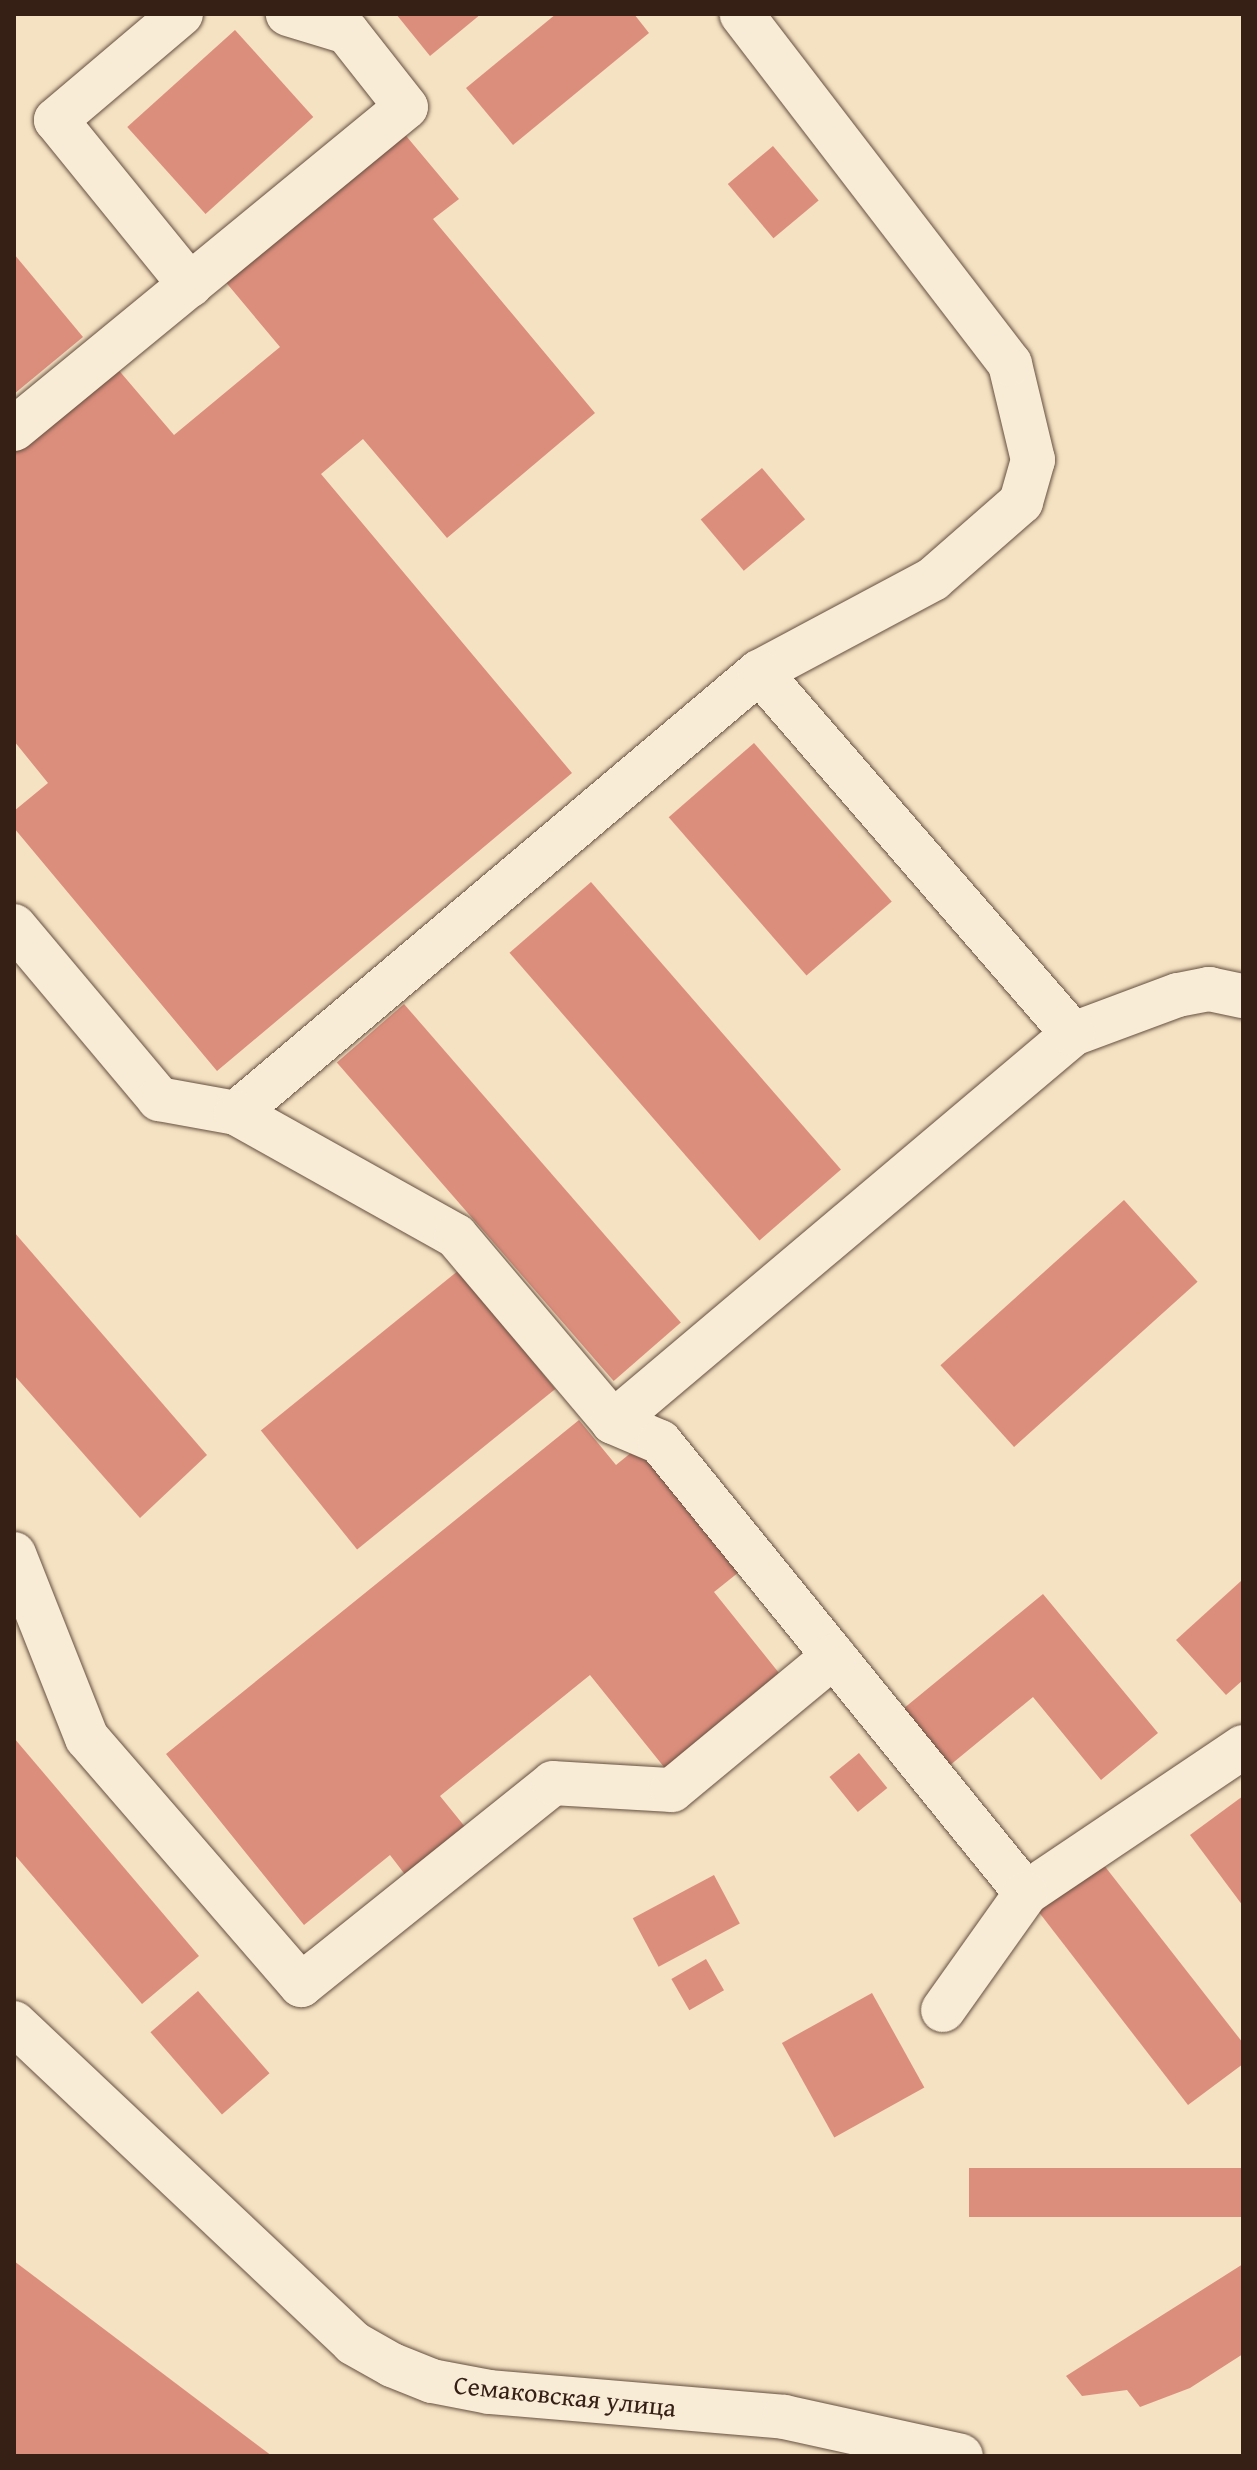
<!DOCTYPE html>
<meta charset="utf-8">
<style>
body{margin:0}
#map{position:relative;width:1257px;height:2470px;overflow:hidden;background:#f5e2c2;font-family:"Gentium Book Plus",serif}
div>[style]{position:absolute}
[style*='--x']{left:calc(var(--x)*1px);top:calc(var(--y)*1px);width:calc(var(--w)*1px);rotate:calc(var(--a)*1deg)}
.building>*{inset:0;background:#dc8e7c;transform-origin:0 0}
.roads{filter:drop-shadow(0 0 2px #665041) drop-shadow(0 0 2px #665041)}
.minor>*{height:44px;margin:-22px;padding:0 22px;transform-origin:22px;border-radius:22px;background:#f8ecd7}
span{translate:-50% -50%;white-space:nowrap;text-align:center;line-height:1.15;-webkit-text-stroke:8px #f8ecd7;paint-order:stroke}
.street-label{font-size:26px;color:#362016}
.frame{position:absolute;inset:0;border:16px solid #362016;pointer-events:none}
</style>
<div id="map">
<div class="building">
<i style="clip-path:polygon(396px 14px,481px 14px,430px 56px)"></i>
<i style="clip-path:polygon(556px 14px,634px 14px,649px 33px,513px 145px,466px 88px)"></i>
<i style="left:235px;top:30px;width:117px;height:145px;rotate:48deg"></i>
<i style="clip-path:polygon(402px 131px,459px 199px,433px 219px,595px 413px,447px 538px,363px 439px,321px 474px,572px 773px,217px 1071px,14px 828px,14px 811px,48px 783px,14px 741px,14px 452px,116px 367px,174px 435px,280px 347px,224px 280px)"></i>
<i style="left:773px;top:146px;width:71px;height:59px;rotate:50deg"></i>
<i style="clip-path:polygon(14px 254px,83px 337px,14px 394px)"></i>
<i style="left:762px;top:468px;width:67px;height:80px;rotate:50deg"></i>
<i style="left:754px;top:743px;width:210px;height:113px;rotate:49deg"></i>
<i style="left:591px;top:882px;width:381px;height:108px;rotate:49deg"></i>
<i style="left:404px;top:1004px;width:422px;height:89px;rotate:49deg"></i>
<i style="left:1124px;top:1200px;width:110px;height:247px;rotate:48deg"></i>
<i style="clip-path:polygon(14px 1232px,207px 1455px,140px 1518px,14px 1375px)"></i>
<i style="left:459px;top:1270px;width:153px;height:255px;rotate:51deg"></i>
<i style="clip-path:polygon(579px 1420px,616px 1465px,643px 1443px,744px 1568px,714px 1592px,783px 1678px,668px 1772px,590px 1675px,440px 1796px,470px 1833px,410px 1881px,390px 1855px,304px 1925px,166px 1754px)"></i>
<i style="clip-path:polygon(1241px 1581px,1243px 1680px,1226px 1695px,1176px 1640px)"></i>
<i style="clip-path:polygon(1043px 1594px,1158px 1733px,1101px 1780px,1033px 1697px,949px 1766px,903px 1709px)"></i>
<i style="clip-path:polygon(14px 1738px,199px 1956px,142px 2004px,14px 1854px)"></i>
<i style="left:859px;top:1753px;width:45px;height:38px;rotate:51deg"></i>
<i style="clip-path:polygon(1243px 1796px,1243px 1906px,1190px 1835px)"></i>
<i style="clip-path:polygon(1103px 1864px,1243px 2043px,1243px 2064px,1188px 2105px,1038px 1911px)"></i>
<i style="left:714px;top:1875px;width:55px;height:92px;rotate:62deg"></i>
<i style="left:706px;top:1959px;width:36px;height:40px;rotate:60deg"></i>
<i style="left:198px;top:1991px;width:109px;height:63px;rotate:49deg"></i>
<i style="left:872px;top:1993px;width:108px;height:103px;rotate:61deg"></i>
<i style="left:1243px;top:2168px;width:49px;height:274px;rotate:90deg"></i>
<i style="clip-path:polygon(14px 2261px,272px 2456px,14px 2456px)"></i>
<i style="clip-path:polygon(1243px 2264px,1243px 2354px,1190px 2388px,1140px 2407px,1127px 2390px,1082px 2396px,1066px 2376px)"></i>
</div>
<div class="roads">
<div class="minor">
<i style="--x:181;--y:14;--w:164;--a:139.7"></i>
<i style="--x:56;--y:120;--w:213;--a:50.9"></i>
<i style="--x:14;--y:429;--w:507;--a:-39.4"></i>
<i style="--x:406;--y:107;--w:95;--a:-128.2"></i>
<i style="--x:347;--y:32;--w:62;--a:-163"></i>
<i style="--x:14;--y:926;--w:226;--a:50"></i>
<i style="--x:159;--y:1099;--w:78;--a:10.3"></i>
<i style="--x:236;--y:1113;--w:684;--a:-40.14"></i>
<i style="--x:759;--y:672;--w:197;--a:-28.1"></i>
<i style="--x:933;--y:579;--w:117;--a:-41.2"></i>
<i style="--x:1021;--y:502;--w:44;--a:-74.1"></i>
<i style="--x:1033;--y:460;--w:99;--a:-103.5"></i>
<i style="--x:1010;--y:364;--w:441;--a:-127.5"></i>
<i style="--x:1073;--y:1034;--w:112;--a:-20.4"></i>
<i style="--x:1178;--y:995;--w:32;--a:-11"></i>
<i style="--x:1209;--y:989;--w:35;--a:12"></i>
<i style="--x:236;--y:1113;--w:252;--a:29.2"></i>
<i style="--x:456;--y:1236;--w:243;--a:49.8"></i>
<i style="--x:613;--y:1422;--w:602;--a:-40.15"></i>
<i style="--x:1073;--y:1034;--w:479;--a:-130.9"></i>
<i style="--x:613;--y:1422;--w:51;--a:23.1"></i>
<i style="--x:660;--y:1442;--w:581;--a:50.94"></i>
<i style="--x:1026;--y:1893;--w:262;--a:-33.9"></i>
<i style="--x:14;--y:1554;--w:198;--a:68.4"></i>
<i style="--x:87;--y:1738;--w:327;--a:49.1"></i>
<i style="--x:301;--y:1985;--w:323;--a:-38.7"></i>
<i style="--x:553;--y:1783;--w:119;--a:3.4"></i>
<i style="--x:672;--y:1790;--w:210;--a:-39.6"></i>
<i style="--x:943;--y:2010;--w:143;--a:-54.6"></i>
<i style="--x:14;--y:2023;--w:466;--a:43.3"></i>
<i style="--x:353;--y:2343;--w:45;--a:29.4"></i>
<i style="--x:392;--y:2365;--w:43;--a:21.8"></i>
<i style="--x:432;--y:2381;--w:58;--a:10.9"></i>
<i style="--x:489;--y:2392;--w:296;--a:4.8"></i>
<i style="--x:784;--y:2417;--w:181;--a:12.4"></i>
</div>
</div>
<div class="street-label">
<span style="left:565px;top:2396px;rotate:6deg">Семаковская улица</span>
</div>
<div class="frame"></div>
</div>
